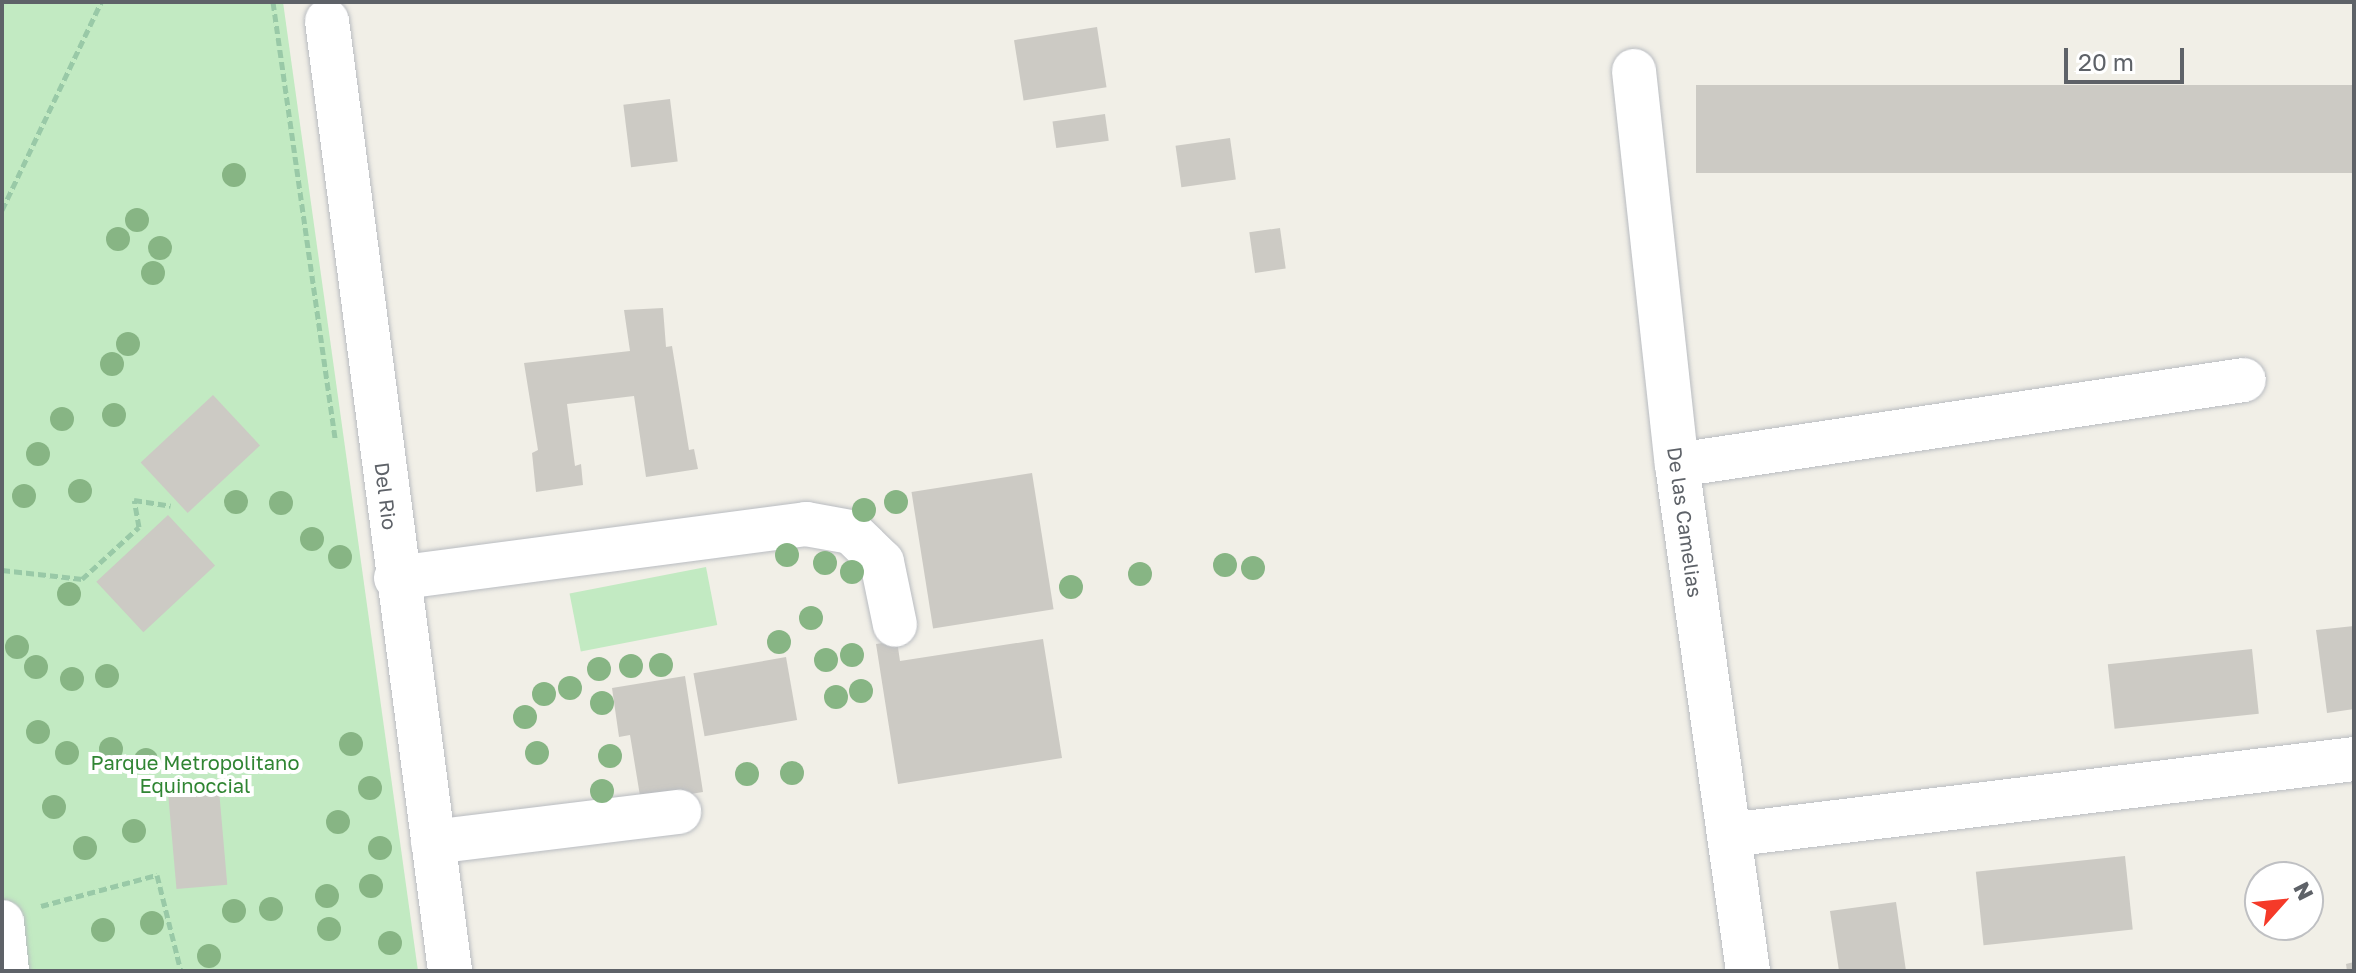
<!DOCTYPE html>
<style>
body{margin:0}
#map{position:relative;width:2356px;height:973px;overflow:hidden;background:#f1efe7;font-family:"Golos Text",sans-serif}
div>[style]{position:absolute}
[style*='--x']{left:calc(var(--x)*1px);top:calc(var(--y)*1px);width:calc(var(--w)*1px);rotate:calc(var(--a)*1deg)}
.green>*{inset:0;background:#c2eac2;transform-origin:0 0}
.building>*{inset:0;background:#cccac4;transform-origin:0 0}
.path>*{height:5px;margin-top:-2.5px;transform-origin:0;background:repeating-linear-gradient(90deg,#99c9a7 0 8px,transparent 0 12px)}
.roads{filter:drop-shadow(0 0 2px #b9bcc1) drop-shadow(0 0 2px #b9bcc1)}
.minor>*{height:44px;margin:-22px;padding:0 22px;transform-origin:22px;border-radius:22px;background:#fff}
.trees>*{width:24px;height:24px;margin:-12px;border-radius:50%;background:#87b584}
span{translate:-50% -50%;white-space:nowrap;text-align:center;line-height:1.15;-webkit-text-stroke:8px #fff;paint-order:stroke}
.street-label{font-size:20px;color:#5e6268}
.park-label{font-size:20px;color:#308533}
.frame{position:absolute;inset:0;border:4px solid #5e6268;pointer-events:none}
.north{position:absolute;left:2244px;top:861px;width:80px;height:80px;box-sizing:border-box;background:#fff;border:2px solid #bfc0c3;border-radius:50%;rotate:63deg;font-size:22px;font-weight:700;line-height:32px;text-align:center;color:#5e6268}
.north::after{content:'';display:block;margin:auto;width:28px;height:36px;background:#f53a29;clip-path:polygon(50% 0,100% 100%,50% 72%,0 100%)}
.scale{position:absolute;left:2064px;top:48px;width:120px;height:36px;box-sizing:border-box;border:4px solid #5e6268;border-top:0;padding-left:10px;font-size:24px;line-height:28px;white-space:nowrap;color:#5e6268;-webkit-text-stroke:6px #fff;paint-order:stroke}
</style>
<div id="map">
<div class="green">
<i style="clip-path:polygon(2px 2px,283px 2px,418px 971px,2px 971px)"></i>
<i style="left:706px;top:567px;width:59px;height:139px;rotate:79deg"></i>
</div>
<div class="building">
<i style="left:1097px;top:27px;width:61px;height:84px;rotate:81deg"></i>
<i style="left:2354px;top:85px;width:88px;height:658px;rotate:90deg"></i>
<i style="left:670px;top:99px;width:63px;height:47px;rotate:83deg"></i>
<i style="left:1105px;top:114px;width:27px;height:53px;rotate:82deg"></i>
<i style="left:1230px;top:138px;width:42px;height:55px;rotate:82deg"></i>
<i style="left:1280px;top:228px;width:41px;height:31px;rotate:82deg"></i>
<i style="clip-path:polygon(663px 308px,666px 347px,672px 346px,689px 450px,694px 449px,698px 469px,646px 477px,634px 396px,567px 404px,575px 466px,581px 464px,583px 485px,536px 492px,532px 453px,538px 450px,524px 363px,630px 351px,624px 310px)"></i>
<i style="left:213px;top:395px;width:69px;height:99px;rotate:47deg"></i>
<i style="left:1032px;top:473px;width:138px;height:122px;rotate:81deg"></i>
<i style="left:168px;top:515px;width:69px;height:98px;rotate:47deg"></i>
<i style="clip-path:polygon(2354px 626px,2354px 709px,2327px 713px,2316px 630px)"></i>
<i style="clip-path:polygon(1043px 639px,1062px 758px,898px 784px,876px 644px,897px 641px,900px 661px)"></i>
<i style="left:2252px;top:649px;width:65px;height:145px;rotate:84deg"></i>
<i style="left:786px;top:657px;width:64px;height:94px;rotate:80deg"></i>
<i style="clip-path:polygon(685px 676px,703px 792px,641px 802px,630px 735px,619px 737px,612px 688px)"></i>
<i style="left:219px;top:790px;width:95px;height:51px;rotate:85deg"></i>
<i style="left:2125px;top:856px;width:74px;height:150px;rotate:84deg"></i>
<i style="clip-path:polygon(1896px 902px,1906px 971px,1839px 971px,1830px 911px)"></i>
<i style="clip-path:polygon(2354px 962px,2354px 971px,2347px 971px,2346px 964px)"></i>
</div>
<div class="path">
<i style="--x:273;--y:2;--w:441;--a:81.9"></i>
<i style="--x:2;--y:210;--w:230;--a:-64.5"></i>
<i style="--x:2;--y:570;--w:81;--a:6.4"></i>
<i style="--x:82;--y:579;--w:77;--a:-42.4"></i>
<i style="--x:139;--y:527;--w:27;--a:-100"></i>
<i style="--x:134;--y:500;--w:37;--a:9"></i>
<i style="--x:41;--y:906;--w:120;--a:-15"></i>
<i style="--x:157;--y:875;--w:99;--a:76"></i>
</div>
<div class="roads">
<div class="minor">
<i style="--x:327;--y:21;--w:958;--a:82.62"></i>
<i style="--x:1634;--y:71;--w:396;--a:83.8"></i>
<i style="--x:1677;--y:465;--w:511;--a:82.01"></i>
<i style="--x:1677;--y:465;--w:573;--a:-8.53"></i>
<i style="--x:396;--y:578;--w:414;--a:-7.5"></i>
<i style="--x:806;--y:524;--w:46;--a:10.1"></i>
<i style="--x:851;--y:532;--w:43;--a:44.1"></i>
<i style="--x:882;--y:562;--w:64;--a:78.3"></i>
<i style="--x:1729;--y:835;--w:630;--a:-6.93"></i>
<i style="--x:433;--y:842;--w:248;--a:-7"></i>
<i style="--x:2;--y:922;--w:49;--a:84.2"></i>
</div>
</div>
<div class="trees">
<i style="left:234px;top:175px"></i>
<i style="left:137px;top:220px"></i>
<i style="left:118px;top:239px"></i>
<i style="left:160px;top:248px"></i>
<i style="left:153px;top:273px"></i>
<i style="left:128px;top:344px"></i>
<i style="left:112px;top:364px"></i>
<i style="left:114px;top:415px"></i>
<i style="left:62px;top:419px"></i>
<i style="left:38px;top:454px"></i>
<i style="left:80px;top:491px"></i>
<i style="left:24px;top:496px"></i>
<i style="left:236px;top:502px"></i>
<i style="left:896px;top:502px"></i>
<i style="left:281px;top:503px"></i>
<i style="left:864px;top:510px"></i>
<i style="left:312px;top:539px"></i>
<i style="left:787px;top:555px"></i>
<i style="left:340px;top:557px"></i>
<i style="left:825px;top:563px"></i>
<i style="left:1225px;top:565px"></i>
<i style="left:1253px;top:568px"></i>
<i style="left:852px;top:572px"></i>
<i style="left:1140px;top:574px"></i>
<i style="left:1071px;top:587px"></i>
<i style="left:69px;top:594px"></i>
<i style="left:811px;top:618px"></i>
<i style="left:779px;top:642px"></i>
<i style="left:17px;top:647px"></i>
<i style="left:852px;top:655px"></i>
<i style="left:826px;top:660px"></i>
<i style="left:661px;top:665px"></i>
<i style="left:631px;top:666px"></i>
<i style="left:36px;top:667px"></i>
<i style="left:599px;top:669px"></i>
<i style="left:107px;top:676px"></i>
<i style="left:72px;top:679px"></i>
<i style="left:570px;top:688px"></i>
<i style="left:861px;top:691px"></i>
<i style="left:544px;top:694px"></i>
<i style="left:836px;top:697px"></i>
<i style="left:602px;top:703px"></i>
<i style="left:525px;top:717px"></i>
<i style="left:38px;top:732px"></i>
<i style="left:351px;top:744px"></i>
<i style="left:111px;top:749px"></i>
<i style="left:67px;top:753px"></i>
<i style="left:537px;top:753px"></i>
<i style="left:610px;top:756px"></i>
<i style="left:146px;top:760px"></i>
<i style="left:792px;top:773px"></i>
<i style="left:747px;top:774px"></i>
<i style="left:370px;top:788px"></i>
<i style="left:602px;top:791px"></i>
<i style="left:54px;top:807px"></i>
<i style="left:338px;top:822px"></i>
<i style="left:134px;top:831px"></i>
<i style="left:85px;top:848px"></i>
<i style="left:380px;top:848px"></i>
<i style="left:371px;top:886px"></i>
<i style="left:327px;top:896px"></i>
<i style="left:271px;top:909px"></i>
<i style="left:234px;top:911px"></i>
<i style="left:152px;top:923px"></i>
<i style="left:329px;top:929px"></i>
<i style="left:103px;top:930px"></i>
<i style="left:390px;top:943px"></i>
<i style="left:209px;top:956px"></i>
</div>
<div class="street-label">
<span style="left:386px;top:496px;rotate:83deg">Del Rio</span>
<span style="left:1685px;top:522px;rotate:82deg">De las Camelias</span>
</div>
<div class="park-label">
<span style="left:195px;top:774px">Parque Metropolitano<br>Equinoccial</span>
</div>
<div class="frame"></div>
<div class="north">N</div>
<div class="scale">20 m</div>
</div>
